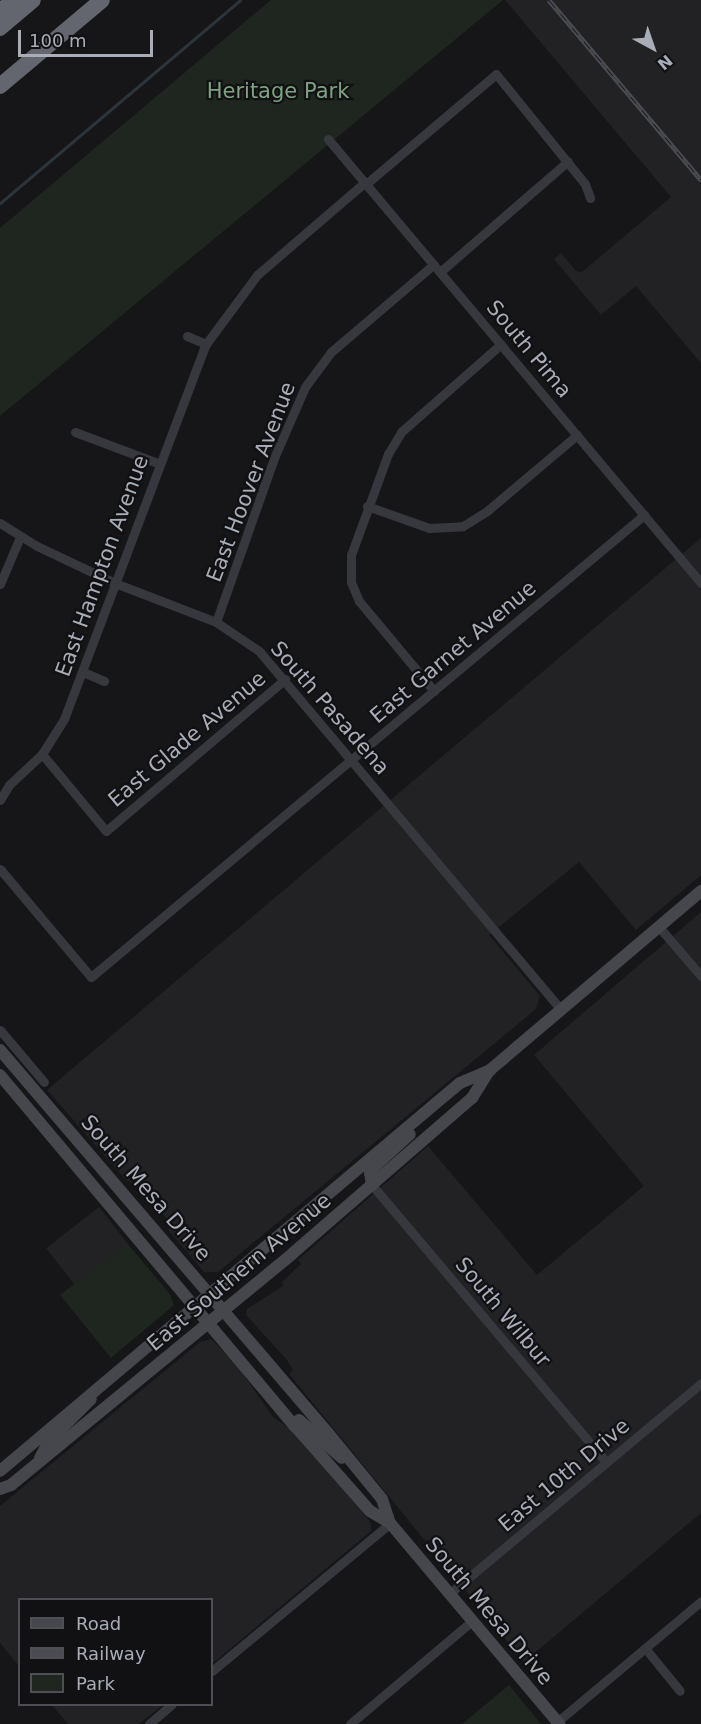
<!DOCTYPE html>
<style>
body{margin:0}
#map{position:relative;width:701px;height:1724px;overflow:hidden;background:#161618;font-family:"DejaVu Sans",sans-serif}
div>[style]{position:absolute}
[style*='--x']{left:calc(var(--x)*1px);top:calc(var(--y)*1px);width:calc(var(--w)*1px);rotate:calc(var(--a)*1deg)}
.built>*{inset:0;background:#222225;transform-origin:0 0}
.green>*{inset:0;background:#1e261f}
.stream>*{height:3px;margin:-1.5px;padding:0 1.5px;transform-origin:1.5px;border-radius:1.5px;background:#2c353c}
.minor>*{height:9px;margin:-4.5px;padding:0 4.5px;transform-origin:4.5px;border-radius:4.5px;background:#37383d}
.secondary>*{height:12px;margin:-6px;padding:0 6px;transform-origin:6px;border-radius:6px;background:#45474d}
.motorway>*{height:16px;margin:-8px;padding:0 8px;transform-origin:8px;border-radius:8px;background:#63666e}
.rail>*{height:5px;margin-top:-2.5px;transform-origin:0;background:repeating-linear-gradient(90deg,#111113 0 9px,#4a4c52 0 18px);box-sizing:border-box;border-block:2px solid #4a4c52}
span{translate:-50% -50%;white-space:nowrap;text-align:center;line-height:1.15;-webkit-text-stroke:4.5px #111113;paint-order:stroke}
.park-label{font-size:21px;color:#7fa381}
.street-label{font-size:21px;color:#a8adb8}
.legend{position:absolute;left:18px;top:1598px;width:195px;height:108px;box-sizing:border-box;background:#111113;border:2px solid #4d4f55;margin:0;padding:8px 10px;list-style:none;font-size:18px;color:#a8adb8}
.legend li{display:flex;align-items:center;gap:12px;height:30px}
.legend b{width:30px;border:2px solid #4d4f55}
.north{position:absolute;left:623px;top:18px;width:60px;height:60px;-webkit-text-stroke:4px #111113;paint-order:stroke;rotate:140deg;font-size:16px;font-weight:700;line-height:24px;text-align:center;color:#a8adb8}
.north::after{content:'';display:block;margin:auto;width:21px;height:27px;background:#a8adb8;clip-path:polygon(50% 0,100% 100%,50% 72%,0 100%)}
.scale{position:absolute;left:18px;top:30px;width:135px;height:27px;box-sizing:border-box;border:3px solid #a8adb8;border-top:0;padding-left:8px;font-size:18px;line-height:21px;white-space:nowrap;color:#a8adb8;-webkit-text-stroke:4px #111113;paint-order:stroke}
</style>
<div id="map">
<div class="built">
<i style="clip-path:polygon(505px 0,701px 0,701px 363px,636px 286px,601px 315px,554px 259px,561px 253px,576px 271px,582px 272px,671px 197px)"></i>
<i style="clip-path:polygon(701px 538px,701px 875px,636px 930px,579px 862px,489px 935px,540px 996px,536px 1009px,218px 1272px,204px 1272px,169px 1231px,168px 1220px,140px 1189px,125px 1179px,47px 1090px)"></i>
<i style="clip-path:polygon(701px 912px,701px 1513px,524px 1662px,289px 1374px,293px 1370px,287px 1360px,246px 1315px,247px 1309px,283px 1286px,282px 1282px,301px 1264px,298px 1260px,428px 1146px,537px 1275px,644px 1186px,534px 1055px)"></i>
<i style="left:99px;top:1207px;width:46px;height:67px;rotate:52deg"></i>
<i style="clip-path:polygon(211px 1339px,236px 1364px,273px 1417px,293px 1431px,350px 1495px,371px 1523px,371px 1531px,212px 1664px,212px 1600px,20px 1600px,19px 1666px,0 1643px,0 1506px,200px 1342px)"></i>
<i style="clip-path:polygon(52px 1705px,163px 1705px,139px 1724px,68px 1724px)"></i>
</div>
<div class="green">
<i style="clip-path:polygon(271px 0,503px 0,0 416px,0 228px)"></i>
<i style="clip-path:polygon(127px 1243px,170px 1294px,174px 1305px,111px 1358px,60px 1295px)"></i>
<i style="clip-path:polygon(509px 1685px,541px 1724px,462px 1724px)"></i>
</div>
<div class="stream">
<i style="--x:0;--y:203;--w:314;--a:-40.2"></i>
</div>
<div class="minor">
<i style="--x:328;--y:139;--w:580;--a:49.97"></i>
<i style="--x:366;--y:184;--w:170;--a:-40.2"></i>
<i style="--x:496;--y:74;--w:141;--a:51"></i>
<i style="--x:585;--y:184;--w:15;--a:70"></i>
<i style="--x:440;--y:272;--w:169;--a:-40.9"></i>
<i style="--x:187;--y:336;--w:21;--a:23"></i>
<i style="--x:75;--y:432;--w:89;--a:20.5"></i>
<i style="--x:367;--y:506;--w:66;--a:19.5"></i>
<i style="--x:429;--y:528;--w:34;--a:-3"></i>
<i style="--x:463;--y:526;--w:28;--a:-32"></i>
<i style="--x:487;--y:511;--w:118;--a:-40.2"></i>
<i style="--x:0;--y:523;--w:44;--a:31.9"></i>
<i style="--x:37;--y:546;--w:86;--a:25.4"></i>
<i style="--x:115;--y:583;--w:108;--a:21.1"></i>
<i style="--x:216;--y:622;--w:52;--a:34"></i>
<i style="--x:259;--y:651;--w:469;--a:49.9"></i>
<i style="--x:0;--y:584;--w:51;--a:-66.9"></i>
<i style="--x:216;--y:622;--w:174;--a:-70.5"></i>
<i style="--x:274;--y:458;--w:77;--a:-66.4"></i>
<i style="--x:305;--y:387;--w:44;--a:-53.4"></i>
<i style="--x:331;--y:352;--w:135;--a:-40.5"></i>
<i style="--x:83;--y:672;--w:23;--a:23"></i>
<i style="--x:434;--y:691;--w:117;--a:-129.8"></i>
<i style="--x:359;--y:601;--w:21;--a:-113"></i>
<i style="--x:351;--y:582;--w:27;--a:-90"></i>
<i style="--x:351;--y:555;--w:108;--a:-69.9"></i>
<i style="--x:388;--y:454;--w:26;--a:-59"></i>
<i style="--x:401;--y:432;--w:133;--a:-41.3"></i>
<i style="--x:42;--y:754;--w:100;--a:50.3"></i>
<i style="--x:106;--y:831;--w:235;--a:-40.3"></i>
<i style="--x:0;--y:800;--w:17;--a:-59"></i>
<i style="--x:9;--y:785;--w:45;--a:-43.2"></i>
<i style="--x:42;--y:754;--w:41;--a:-57.8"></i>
<i style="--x:64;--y:719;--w:401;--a:-69.3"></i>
<i style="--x:206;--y:344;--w:86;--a:-53.5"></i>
<i style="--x:257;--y:275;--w:143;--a:-40.7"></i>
<i style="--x:0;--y:869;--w:141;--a:49.9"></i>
<i style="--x:91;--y:977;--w:721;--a:-39.88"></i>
<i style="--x:659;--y:927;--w:65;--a:49.4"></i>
<i style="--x:0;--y:1030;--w:68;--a:49.8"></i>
<i style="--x:372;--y:1185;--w:363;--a:49.8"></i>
<i style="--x:449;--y:1594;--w:329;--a:-39.9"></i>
<i style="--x:645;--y:1648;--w:55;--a:50.9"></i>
<i style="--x:212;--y:1671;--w:231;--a:-39.7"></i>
<i style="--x:557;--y:1722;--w:188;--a:-40"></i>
<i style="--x:149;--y:1724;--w:30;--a:-41"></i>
<i style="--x:350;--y:1724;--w:160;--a:-40.2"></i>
</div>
<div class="secondary">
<i style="--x:0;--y:1050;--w:504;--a:49.42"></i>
<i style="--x:328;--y:1433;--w:85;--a:50.7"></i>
<i style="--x:382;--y:1499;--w:25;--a:72"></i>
<i style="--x:0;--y:1075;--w:459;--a:50"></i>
<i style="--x:295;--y:1426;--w:113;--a:48.6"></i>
<i style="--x:370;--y:1511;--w:23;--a:31"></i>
<i style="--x:390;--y:1523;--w:263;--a:49.9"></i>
<i style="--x:372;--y:1185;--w:12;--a:-99"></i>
<i style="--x:370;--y:1173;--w:9;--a:-54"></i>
<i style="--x:375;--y:1166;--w:47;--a:-42.4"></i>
<i style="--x:299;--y:1420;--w:57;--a:41.5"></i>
<i style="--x:40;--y:1458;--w:19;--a:-62"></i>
<i style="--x:49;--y:1441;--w:59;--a:-45"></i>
<i style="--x:0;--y:1471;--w:554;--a:-40.16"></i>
<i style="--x:423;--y:1114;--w:48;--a:-40"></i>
<i style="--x:460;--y:1083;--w:33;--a:-23"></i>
<i style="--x:490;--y:1070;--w:277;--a:-40.3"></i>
<i style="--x:0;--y:1489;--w:12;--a:-20"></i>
<i style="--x:11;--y:1485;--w:365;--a:-39.4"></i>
<i style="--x:293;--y:1253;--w:237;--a:-40.9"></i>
<i style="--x:472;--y:1098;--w:32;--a:-58"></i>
</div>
<div class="motorway">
<i style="--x:0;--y:11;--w:19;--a:-36"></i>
<i style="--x:0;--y:28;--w:43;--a:-40.3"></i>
<i style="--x:0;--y:86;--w:133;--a:-40.1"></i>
</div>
<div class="rail">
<i style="--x:549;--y:0;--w:236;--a:49.8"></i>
</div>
<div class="park-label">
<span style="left:278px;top:91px">Heritage Park</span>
</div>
<div class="street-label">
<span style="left:529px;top:349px;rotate:50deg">South Pima</span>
<span style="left:251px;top:482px;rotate:-69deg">East Hoover Avenue</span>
<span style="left:102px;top:566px;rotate:-70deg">East Hampton Avenue</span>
<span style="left:453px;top:652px;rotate:-40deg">East Garnet Avenue</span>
<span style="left:330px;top:708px;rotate:49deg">South Pasadena</span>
<span style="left:187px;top:739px;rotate:-40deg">East Glade Avenue</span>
<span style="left:146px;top:1188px;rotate:49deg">South Mesa Drive</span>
<span style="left:239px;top:1272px;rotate:-40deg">East Southern Avenue</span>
<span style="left:503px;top:1312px;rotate:50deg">South Wilbur</span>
<span style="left:564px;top:1475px;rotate:-40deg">East 10th Drive</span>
<span style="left:489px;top:1611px;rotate:50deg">South Mesa Drive</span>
</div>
<ul class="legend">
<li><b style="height:8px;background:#45474d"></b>Road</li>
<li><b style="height:8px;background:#4a4c52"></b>Railway</li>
<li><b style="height:16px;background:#1e261f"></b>Park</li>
</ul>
<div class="north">N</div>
<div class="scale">100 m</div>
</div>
